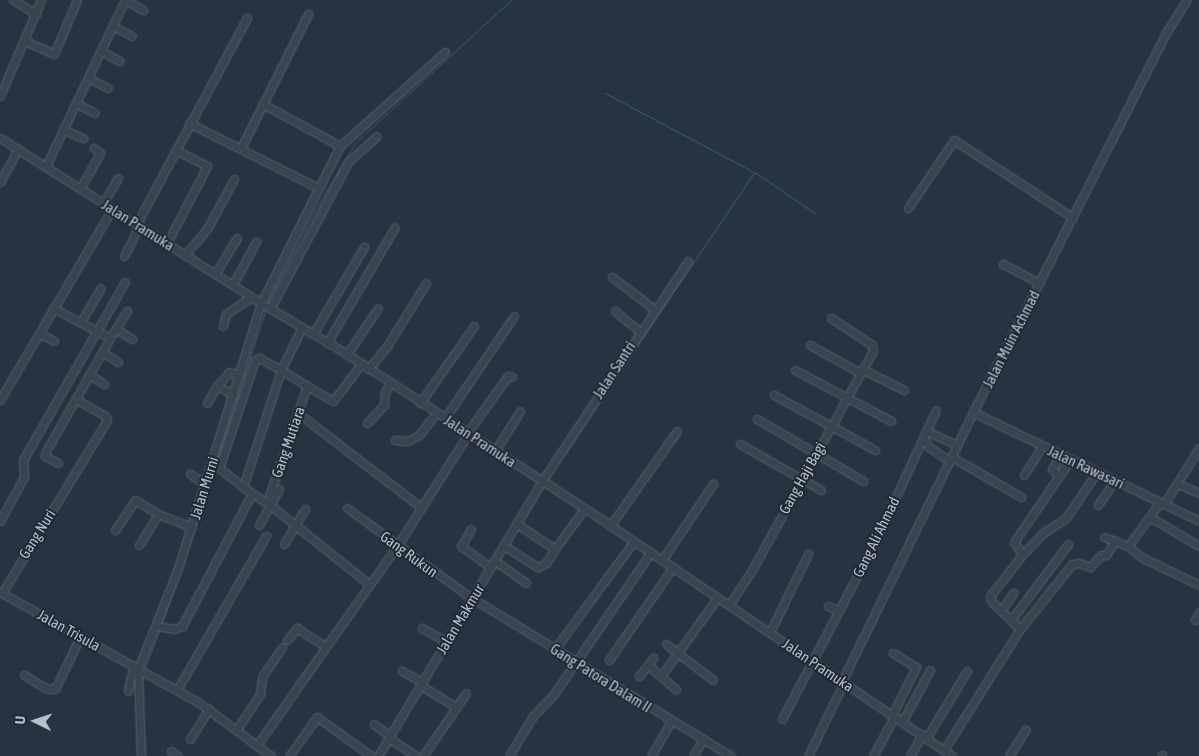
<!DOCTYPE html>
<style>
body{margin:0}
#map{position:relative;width:1199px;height:756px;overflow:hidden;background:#263340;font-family:"Asap Condensed",sans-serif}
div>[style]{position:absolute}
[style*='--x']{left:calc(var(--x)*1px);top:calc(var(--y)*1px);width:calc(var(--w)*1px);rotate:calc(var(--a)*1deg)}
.stream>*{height:1px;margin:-0.5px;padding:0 0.5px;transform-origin:0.5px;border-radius:0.5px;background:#3c5168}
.roads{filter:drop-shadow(0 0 1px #58626d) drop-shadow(0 0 1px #58626d)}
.minor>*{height:7px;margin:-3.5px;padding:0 3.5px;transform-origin:3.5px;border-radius:3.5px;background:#3a4450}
span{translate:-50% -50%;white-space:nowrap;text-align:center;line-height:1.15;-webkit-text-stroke:4px #1f2935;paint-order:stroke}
.street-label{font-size:15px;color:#b7bfca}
.north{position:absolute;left:10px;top:696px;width:50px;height:50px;-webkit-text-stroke:4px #1f2935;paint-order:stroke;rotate:274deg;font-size:14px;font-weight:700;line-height:20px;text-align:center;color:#b7bfca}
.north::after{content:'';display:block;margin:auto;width:18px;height:22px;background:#b7bfca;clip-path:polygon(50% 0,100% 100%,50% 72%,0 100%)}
</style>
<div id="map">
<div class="stream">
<i style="--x:605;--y:93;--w:174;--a:28"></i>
<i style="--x:759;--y:175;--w:69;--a:34.4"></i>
<i style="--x:267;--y:303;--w:107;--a:-62.7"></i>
<i style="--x:316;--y:208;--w:76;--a:-59"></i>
<i style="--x:355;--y:143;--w:212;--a:-42.5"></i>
<i style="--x:588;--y:418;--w:296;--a:-55.9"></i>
<i style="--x:566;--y:452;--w:26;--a:-58"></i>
<i style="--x:527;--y:513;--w:29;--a:-59"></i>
<i style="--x:195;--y:526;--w:228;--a:-71.9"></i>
<i style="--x:508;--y:545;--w:18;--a:-61"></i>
<i style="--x:162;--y:623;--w:98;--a:-71"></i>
<i style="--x:144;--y:670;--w:44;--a:-68.7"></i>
<i style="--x:142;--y:682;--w:8;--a:-83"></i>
<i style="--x:143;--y:714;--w:18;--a:90"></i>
<i style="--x:401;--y:723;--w:11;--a:-56"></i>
<i style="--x:382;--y:756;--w:17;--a:-57"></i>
</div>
<div class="roads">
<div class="minor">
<i style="--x:13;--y:0;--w:27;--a:31"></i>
<i style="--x:125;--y:0;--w:21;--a:29"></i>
<i style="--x:113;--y:26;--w:21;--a:28"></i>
<i style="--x:25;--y:41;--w:32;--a:24"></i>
<i style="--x:54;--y:54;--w:59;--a:-66.9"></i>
<i style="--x:101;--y:51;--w:21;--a:28"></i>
<i style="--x:88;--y:78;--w:22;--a:27"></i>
<i style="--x:0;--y:96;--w:104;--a:-66.9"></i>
<i style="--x:76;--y:103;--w:21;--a:28"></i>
<i style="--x:263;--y:104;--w:88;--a:28.6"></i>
<i style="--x:189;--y:123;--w:143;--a:26.6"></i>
<i style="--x:64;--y:130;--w:21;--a:23"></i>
<i style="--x:0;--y:138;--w:309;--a:32.3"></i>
<i style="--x:261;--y:303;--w:100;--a:30.7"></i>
<i style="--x:347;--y:354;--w:303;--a:33"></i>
<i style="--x:601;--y:519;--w:424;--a:34"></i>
<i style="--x:241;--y:148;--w:150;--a:-63.4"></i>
<i style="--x:46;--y:166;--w:184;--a:-64.6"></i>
<i style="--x:0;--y:182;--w:38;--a:-61"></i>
<i style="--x:80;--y:189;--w:41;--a:-60.9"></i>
<i style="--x:100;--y:153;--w:8;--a:-140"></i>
<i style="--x:103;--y:203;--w:29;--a:-59"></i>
<i style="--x:908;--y:208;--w:82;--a:-55.9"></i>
<i style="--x:954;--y:140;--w:142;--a:33.2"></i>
<i style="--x:137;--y:223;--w:233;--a:-61.8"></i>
<i style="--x:167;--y:243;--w:87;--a:-62.5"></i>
<i style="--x:207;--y:166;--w:35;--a:-153"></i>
<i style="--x:185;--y:255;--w:34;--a:-50"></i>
<i style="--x:207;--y:229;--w:57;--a:-61.6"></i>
<i style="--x:124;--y:256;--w:35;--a:-63"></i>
<i style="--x:1003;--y:264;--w:41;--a:27.8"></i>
<i style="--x:215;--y:274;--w:42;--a:-58.6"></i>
<i style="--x:612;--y:277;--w:53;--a:37.3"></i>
<i style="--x:233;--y:284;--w:48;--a:-61.3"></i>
<i style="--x:53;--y:308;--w:64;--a:27.8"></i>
<i style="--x:110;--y:338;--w:32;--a:-58"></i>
<i style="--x:270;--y:309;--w:166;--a:-62"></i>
<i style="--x:348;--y:162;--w:38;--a:-42"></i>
<i style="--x:615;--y:311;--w:31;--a:40"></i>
<i style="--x:81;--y:322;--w:39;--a:-60"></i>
<i style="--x:223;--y:326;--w:12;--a:-76"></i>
<i style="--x:226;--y:314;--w:30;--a:-34"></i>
<i style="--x:116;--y:329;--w:19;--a:32"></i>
<i style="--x:39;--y:333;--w:17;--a:28"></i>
<i style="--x:313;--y:334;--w:101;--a:-59.6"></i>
<i style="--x:327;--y:343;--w:134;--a:-59.6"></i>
<i style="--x:810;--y:345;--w:57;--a:29.2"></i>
<i style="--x:103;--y:352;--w:18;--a:34"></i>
<i style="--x:347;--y:354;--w:55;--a:-56"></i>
<i style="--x:368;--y:369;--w:30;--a:-50"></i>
<i style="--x:387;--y:346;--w:74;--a:-58.2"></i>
<i style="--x:862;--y:369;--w:47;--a:26.6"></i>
<i style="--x:795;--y:370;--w:109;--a:28"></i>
<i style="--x:90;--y:375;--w:17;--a:33"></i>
<i style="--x:217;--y:386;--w:18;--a:-49"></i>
<i style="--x:229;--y:372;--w:11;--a:15"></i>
<i style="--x:307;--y:386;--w:30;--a:30"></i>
<i style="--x:333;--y:401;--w:46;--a:-52.9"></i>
<i style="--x:774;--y:395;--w:115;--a:28.6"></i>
<i style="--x:0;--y:400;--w:221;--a:-59.6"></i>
<i style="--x:207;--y:403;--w:20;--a:-60"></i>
<i style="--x:217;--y:386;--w:19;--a:28"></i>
<i style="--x:420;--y:403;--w:94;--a:-55"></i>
<i style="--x:973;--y:412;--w:251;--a:25.7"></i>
<i style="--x:298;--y:413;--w:156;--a:37.5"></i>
<i style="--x:445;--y:418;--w:123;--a:-55.9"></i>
<i style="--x:757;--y:419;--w:123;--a:30.3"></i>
<i style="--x:367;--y:423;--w:25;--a:-47"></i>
<i style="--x:384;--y:405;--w:13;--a:-86"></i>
<i style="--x:385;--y:392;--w:10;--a:-61"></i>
<i style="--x:926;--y:431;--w:34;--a:24"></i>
<i style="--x:467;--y:433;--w:70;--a:-54.3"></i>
<i style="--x:508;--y:376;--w:4;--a:14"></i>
<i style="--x:923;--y:438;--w:11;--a:56"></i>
<i style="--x:929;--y:447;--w:25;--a:34"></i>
<i style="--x:395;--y:440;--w:13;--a:4"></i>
<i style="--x:408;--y:441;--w:13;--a:-29"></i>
<i style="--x:419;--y:435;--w:28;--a:-52"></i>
<i style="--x:740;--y:444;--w:93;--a:29.6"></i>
<i style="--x:495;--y:451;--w:47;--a:-58"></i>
<i style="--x:952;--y:457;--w:80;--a:30.1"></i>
<i style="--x:58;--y:463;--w:15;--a:-152"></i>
<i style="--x:45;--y:456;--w:3;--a:-90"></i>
<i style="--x:45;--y:453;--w:132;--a:-60.5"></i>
<i style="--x:190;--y:474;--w:17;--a:33"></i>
<i style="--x:1024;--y:475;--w:34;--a:-58"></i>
<i style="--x:1059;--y:476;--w:10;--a:-135"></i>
<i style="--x:1052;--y:469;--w:16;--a:-60"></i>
<i style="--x:1178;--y:484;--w:23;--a:23"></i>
<i style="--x:243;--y:487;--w:25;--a:34"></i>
<i style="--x:264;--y:501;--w:4;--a:-27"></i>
<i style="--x:268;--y:499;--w:120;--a:-71"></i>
<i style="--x:307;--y:386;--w:31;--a:-148"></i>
<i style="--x:281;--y:370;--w:25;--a:-151"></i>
<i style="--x:259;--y:358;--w:4;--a:153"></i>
<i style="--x:255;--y:360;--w:114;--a:108.4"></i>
<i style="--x:219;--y:468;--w:31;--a:38"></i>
<i style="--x:243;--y:487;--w:123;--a:-72"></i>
<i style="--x:281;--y:370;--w:48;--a:-64"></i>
<i style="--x:265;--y:501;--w:133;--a:38.6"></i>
<i style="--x:1164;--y:504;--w:66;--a:-58"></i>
<i style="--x:1098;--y:505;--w:29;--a:-56"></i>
<i style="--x:347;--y:508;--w:148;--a:35.9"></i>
<i style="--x:467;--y:595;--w:309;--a:31.4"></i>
<i style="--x:1150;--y:517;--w:57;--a:30.6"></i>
<i style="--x:0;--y:521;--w:50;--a:-61.4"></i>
<i style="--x:24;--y:477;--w:17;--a:-93"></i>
<i style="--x:23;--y:460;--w:205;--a:-60.2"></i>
<i style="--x:517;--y:524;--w:45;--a:33.3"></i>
<i style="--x:555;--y:549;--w:49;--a:-54.1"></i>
<i style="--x:259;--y:525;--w:41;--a:-60.9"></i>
<i style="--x:610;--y:526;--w:116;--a:-54.8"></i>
<i style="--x:471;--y:529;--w:20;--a:120"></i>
<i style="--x:461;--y:546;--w:37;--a:36"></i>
<i style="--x:115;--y:530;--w:36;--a:-56"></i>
<i style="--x:135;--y:500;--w:27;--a:31"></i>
<i style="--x:158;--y:514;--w:36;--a:21"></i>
<i style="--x:1104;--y:537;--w:26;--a:21"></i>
<i style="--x:1128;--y:546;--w:51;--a:-53.8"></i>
<i style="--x:284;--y:544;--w:41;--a:-59"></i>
<i style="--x:139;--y:545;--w:36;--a:-58"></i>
<i style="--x:504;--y:546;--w:40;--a:32"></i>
<i style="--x:538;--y:567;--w:9;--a:-27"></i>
<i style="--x:546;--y:563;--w:17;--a:-57"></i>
<i style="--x:1128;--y:546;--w:19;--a:39"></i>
<i style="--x:1143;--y:558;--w:62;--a:25.7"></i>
<i style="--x:1020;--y:557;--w:33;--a:-46"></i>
<i style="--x:1043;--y:533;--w:27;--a:-33"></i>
<i style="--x:1066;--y:518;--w:55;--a:-56"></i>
<i style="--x:662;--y:560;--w:92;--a:-56.1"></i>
<i style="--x:495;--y:561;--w:38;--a:35"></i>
<i style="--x:0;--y:592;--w:227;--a:29.1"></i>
<i style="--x:198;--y:702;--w:91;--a:36.5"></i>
<i style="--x:2;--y:593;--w:202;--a:-58.7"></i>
<i style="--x:107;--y:420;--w:4;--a:-117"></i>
<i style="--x:105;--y:416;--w:34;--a:-150"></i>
<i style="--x:729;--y:605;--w:42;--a:-56.7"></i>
<i style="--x:752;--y:570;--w:250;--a:-61.1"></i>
<i style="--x:873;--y:351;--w:6;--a:-99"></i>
<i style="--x:872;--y:345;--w:49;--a:-146.6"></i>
<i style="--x:828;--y:606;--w:12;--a:24"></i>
<i style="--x:1001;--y:611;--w:22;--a:-56"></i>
<i style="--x:1011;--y:620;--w:95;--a:-53.1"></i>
<i style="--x:1195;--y:620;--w:9;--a:-63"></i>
<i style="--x:156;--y:626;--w:18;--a:9"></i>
<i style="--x:174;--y:629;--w:9;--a:-21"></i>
<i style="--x:182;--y:626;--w:150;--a:-62.2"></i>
<i style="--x:422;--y:628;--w:28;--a:30"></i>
<i style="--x:1020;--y:629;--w:39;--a:-136"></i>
<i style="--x:992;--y:602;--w:6;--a:-108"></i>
<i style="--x:990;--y:596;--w:47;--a:-51.9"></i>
<i style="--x:1019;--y:559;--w:7;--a:-74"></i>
<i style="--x:1021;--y:552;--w:12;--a:-125"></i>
<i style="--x:1014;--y:542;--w:99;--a:-55.7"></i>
<i style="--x:770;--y:632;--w:87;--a:-64"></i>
<i style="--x:287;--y:640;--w:16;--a:-50"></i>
<i style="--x:297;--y:628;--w:33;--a:33"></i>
<i style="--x:666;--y:644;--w:59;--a:37.5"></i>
<i style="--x:554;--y:650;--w:135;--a:-53.7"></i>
<i style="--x:609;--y:660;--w:113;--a:-55.5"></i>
<i style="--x:648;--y:665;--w:9;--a:-54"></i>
<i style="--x:402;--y:671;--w:23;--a:29"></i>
<i style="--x:24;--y:675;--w:26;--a:31"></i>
<i style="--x:46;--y:688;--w:9;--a:6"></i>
<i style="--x:55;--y:689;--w:58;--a:-64.3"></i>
<i style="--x:639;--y:676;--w:14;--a:-51"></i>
<i style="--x:648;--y:665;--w:37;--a:41"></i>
<i style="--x:661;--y:676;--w:97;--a:-54.2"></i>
<i style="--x:842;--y:681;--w:299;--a:-64"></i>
<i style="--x:973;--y:412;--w:425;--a:-63"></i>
<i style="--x:1166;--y:33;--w:39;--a:-58"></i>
<i style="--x:420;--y:685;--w:42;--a:31.4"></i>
<i style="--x:177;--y:690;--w:178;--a:-60"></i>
<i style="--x:128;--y:691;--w:25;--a:-78"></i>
<i style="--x:892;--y:715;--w:54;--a:-63.4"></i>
<i style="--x:916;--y:667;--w:27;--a:-149"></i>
<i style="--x:782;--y:719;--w:200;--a:-62.3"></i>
<i style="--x:875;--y:542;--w:145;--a:-65.2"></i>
<i style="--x:902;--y:722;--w:59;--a:-61.7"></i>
<i style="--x:374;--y:724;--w:20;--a:37"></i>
<i style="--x:237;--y:729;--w:42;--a:-56.7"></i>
<i style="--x:260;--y:694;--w:17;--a:-83"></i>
<i style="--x:262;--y:677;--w:36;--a:-56"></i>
<i style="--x:927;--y:737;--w:77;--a:-58.8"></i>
<i style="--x:389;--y:738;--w:32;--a:34"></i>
<i style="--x:190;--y:739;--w:36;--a:-58"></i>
<i style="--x:257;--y:745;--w:243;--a:-54.9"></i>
<i style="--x:397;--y:546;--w:133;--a:-57.6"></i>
<i style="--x:944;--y:750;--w:143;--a:-57.9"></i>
<i style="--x:1020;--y:629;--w:83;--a:-51.3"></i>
<i style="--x:1072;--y:564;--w:7;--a:-8"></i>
<i style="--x:1079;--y:563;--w:12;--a:20"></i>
<i style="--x:1090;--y:567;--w:16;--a:-47"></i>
<i style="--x:1101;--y:555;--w:5;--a:0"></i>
<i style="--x:1106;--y:555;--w:17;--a:-59"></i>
<i style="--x:171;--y:751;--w:9;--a:36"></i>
<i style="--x:141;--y:756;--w:87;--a:-92"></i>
<i style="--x:138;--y:669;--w:105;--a:-68.3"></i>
<i style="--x:177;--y:571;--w:281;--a:-72.6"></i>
<i style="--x:261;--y:303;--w:176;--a:-63.3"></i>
<i style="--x:340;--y:146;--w:141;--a:-41.8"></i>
<i style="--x:289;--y:756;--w:48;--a:-54.3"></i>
<i style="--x:317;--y:717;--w:67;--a:35.8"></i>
<i style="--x:378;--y:756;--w:320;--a:-59.2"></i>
<i style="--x:542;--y:481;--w:264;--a:-56.4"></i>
<i style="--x:423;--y:756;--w:76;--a:-55.7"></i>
<i style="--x:509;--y:756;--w:47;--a:-59"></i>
<i style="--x:533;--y:716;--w:30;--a:-46"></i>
<i style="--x:554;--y:694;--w:172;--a:-55.7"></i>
<i style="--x:651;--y:756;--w:39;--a:-60"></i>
<i style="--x:693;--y:756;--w:20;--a:-60"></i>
<i style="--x:808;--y:756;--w:82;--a:-64.1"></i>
<i style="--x:873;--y:756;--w:44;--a:-61.7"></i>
<i style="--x:910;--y:756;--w:25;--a:-61"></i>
<i style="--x:1009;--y:756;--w:31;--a:-58"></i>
<i style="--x:1162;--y:756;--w:1;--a:-90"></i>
</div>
</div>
<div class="street-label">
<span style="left:138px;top:225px;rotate:32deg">Jalan Pramuka</span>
<span style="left:1011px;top:339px;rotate:-63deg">Jalan Muin Achmad</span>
<span style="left:614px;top:370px;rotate:-57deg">Jalan Santri</span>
<span style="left:480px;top:441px;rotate:33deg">Jalan Pramuka</span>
<span style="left:288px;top:442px;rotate:-71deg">Gang Mutiara</span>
<span style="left:1086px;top:467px;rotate:25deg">Jalan Rawasari</span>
<span style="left:802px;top:478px;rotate:-61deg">Gang Haji Bagi</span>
<span style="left:204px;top:488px;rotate:-73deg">Jalan Murni</span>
<span style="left:37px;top:534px;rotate:-58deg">Gang Nuri</span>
<span style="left:876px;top:537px;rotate:-64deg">Gang Ali Ahmad</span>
<span style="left:409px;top:554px;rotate:36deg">Gang Rukun</span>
<span style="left:460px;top:619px;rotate:-59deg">Jalan Makmur</span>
<span style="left:69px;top:630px;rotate:29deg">Jalan Trisula</span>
<span style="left:818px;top:665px;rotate:34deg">Jalan Pramuka</span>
<span style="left:601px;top:678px;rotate:32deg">Gang Patora Dalam II</span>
</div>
<div class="north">U</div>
</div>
